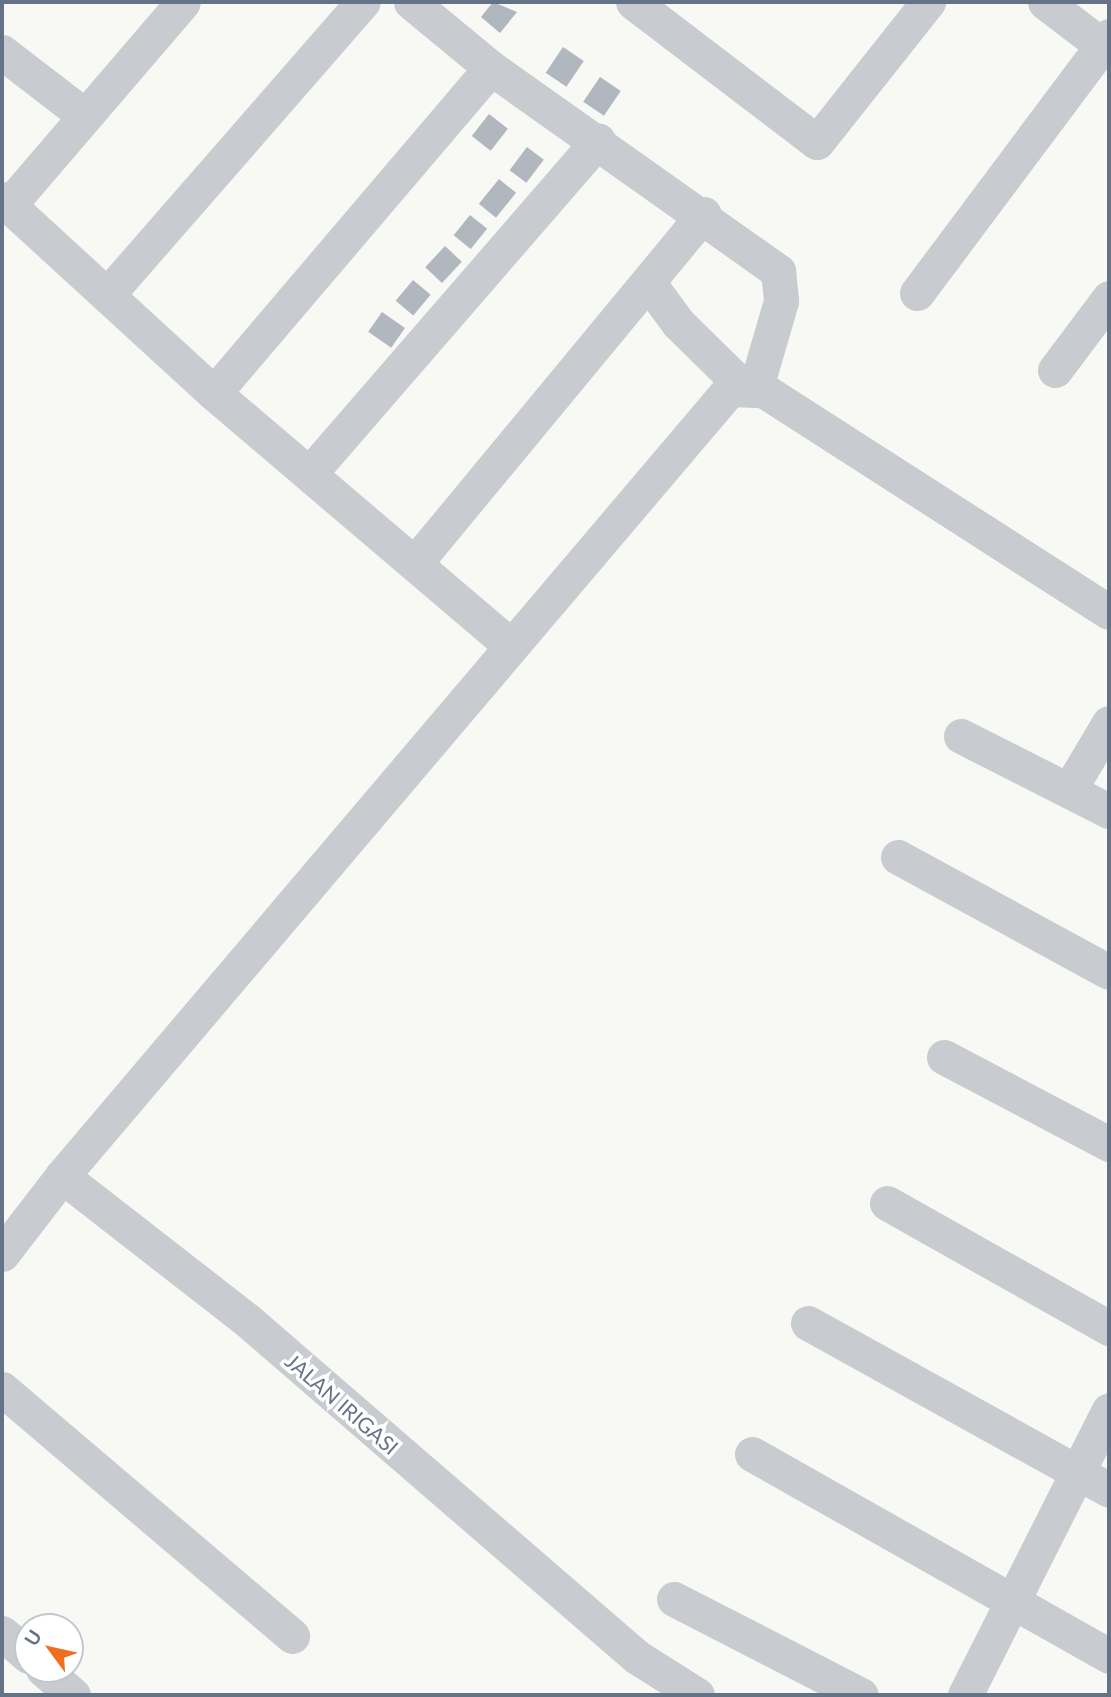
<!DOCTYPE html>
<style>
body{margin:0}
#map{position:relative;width:1111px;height:1697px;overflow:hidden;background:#f8f8f5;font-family:Lato,sans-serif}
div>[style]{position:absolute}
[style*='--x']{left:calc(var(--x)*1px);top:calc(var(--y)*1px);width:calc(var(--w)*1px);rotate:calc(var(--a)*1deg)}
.building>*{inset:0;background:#b0b7be;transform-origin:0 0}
.minor>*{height:35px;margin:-17.5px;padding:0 17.5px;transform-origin:17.5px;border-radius:17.5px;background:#c8cbcf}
span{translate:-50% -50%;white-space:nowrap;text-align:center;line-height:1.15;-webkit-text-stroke:7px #fff;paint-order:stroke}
.street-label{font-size:21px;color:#657388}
.frame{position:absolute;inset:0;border:4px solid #657388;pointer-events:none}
.north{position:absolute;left:14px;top:1613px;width:70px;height:70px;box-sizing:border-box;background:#fff;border:2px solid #c1c7cf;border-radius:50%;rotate:303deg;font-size:19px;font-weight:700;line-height:28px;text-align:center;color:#657388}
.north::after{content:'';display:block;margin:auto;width:24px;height:32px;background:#ef6e1f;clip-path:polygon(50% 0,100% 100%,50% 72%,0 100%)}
</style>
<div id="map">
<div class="building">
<i style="clip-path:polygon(493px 2px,517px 12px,500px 33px,481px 17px)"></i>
<i style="left:563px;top:47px;width:25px;height:31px;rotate:34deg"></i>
<i style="left:600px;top:77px;width:25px;height:30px;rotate:34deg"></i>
<i style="left:489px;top:114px;width:24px;height:28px;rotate:38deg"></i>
<i style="left:527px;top:147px;width:21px;height:29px;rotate:37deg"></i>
<i style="left:499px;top:179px;width:22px;height:32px;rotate:39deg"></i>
<i style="left:470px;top:215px;width:22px;height:26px;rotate:39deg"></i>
<i style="left:445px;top:246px;width:23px;height:29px;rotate:43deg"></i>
<i style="left:413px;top:280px;width:23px;height:27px;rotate:40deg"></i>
<i style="left:382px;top:312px;width:28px;height:24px;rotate:35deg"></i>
</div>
<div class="minor">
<i style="--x:411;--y:2;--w:104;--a:39.5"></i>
<i style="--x:633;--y:2;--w:231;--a:37.3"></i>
<i style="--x:817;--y:142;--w:179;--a:-51.6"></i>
<i style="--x:1045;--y:2;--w:81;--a:37.4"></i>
<i style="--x:2;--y:52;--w:105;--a:37.6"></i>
<i style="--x:2;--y:199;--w:287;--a:42.5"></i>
<i style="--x:9;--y:205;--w:267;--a:-49.4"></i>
<i style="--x:648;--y:282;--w:51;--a:53.8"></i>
<i style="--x:678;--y:323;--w:88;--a:44.5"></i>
<i style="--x:917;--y:293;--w:321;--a:-53.2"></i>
<i style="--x:107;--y:295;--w:389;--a:-48.9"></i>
<i style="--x:1055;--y:370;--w:90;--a:-53.1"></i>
<i style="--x:310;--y:473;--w:440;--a:-49.1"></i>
<i style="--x:415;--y:563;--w:453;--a:-50.4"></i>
<i style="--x:511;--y:646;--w:390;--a:-139.6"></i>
<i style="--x:214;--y:393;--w:427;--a:-49.6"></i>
<i style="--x:491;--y:68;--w:352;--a:35.3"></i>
<i style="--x:778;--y:271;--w:30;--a:84"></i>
<i style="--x:781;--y:301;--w:90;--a:106.2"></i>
<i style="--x:961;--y:736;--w:166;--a:26.9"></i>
<i style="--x:1069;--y:790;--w:78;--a:-59.2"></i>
<i style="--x:898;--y:857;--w:240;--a:28.6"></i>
<i style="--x:944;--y:1057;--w:187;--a:27.8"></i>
<i style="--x:62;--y:1176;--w:1032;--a:-49.68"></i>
<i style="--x:730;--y:389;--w:33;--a:2"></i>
<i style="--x:763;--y:390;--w:411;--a:32.7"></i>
<i style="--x:887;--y:1203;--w:255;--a:29.4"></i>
<i style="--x:2;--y:1254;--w:98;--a:-52.4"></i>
<i style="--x:62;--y:1176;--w:234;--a:37.9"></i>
<i style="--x:247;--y:1320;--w:515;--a:40.83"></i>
<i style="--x:637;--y:1657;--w:71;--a:32.3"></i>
<i style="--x:808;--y:1323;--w:344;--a:29"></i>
<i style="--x:2;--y:1389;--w:381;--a:40.4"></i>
<i style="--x:752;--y:1454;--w:410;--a:29.5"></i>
<i style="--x:674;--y:1599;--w:210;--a:27.2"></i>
<i style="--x:2;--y:1633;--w:35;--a:41"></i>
<i style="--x:43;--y:1669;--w:40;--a:41"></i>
<i style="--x:965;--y:1695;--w:319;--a:-63.2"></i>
</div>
<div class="street-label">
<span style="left:342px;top:1404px;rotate:41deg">JALAN IRIGASI</span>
</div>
<div class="frame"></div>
<div class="north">U</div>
</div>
